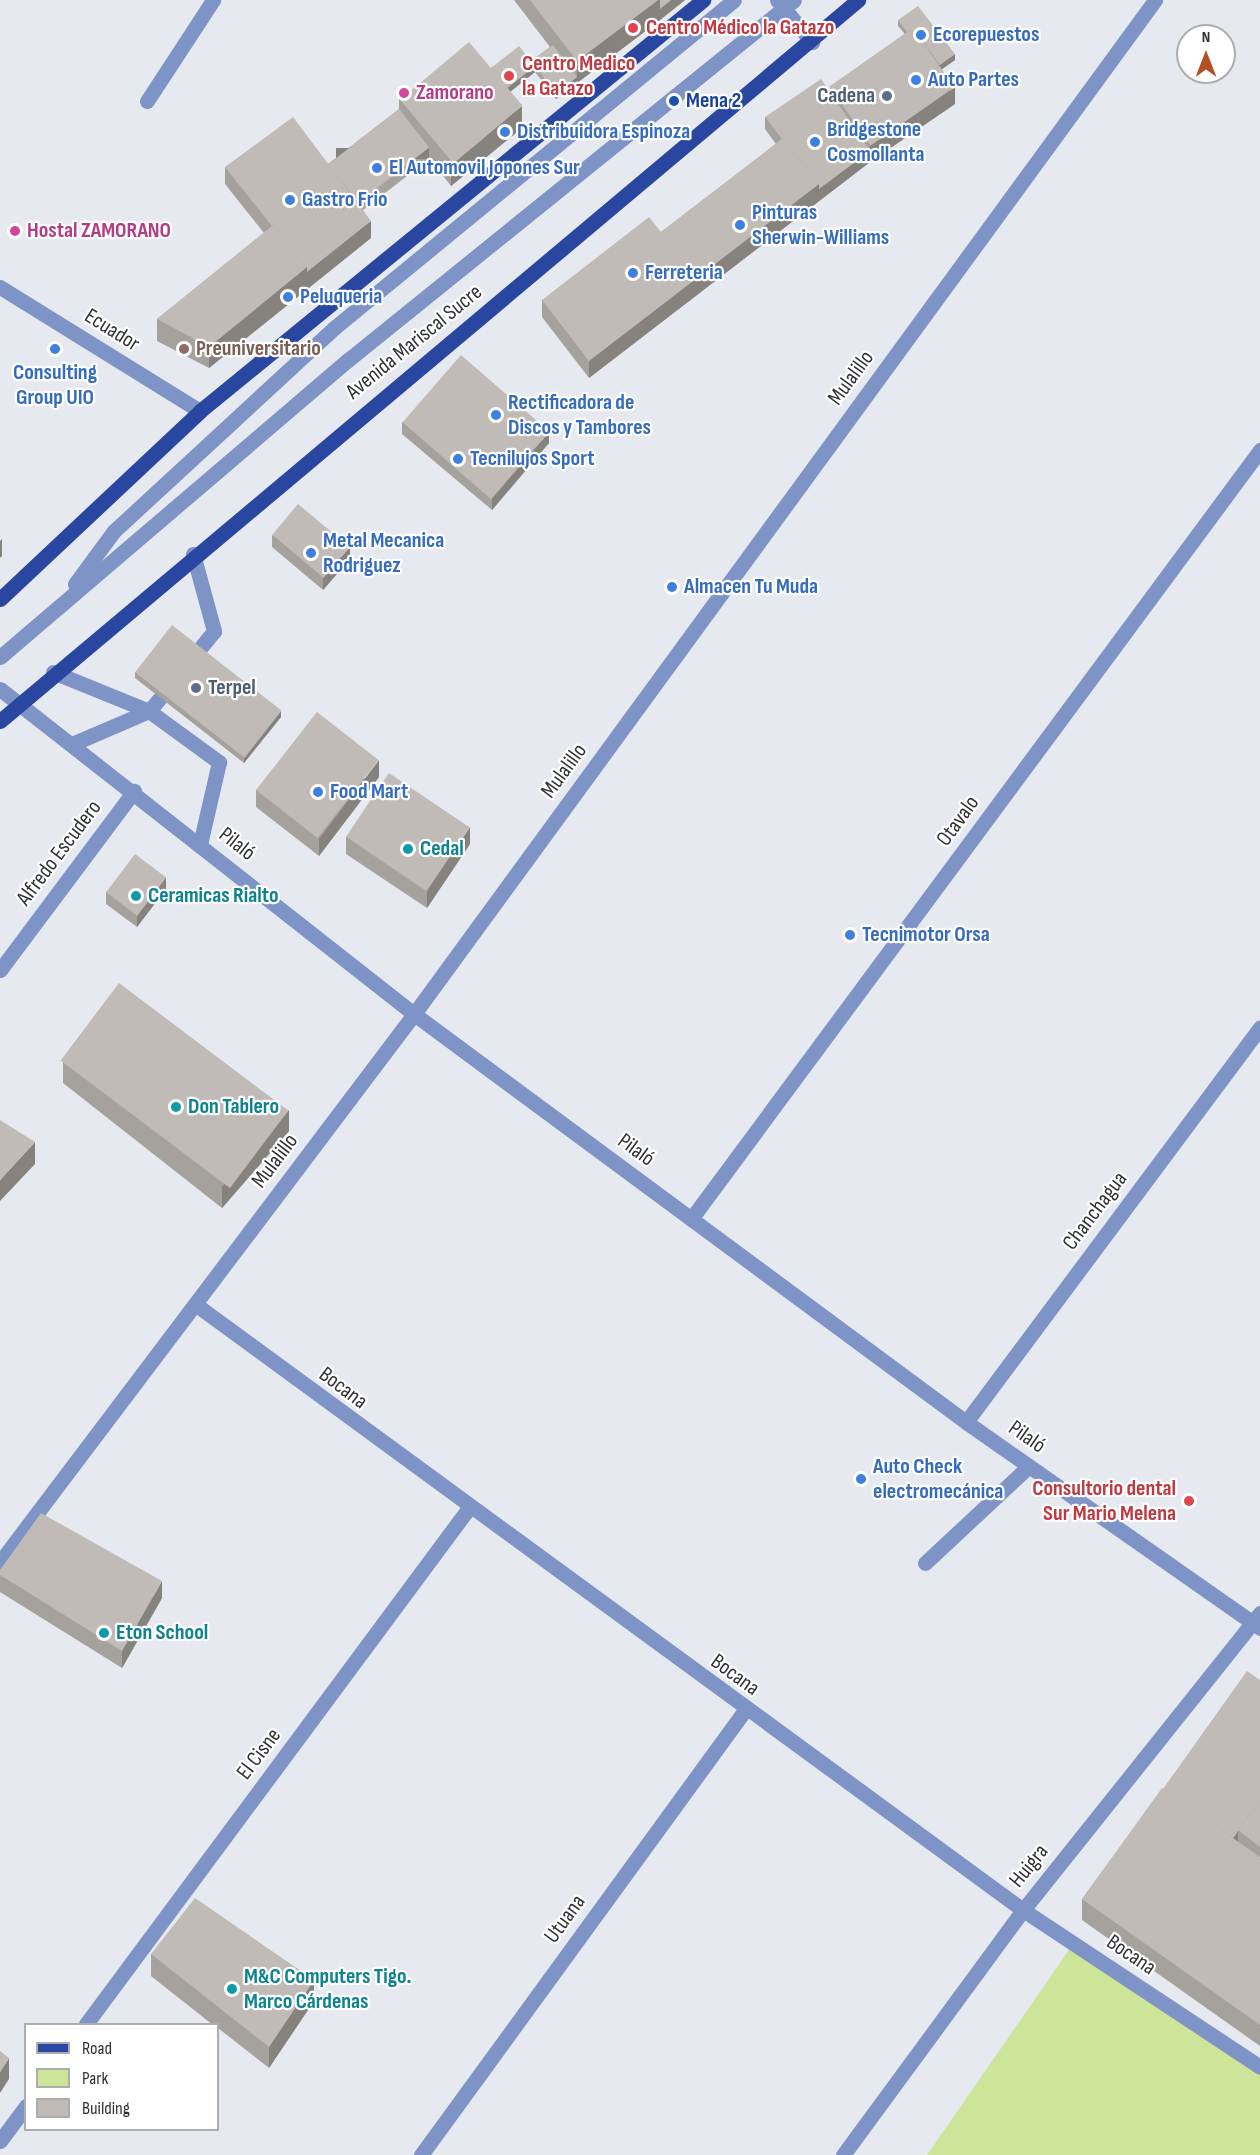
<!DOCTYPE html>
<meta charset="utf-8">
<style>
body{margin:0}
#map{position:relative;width:1260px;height:2155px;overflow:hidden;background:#e7e9f0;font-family:"Sofia Sans Condensed",sans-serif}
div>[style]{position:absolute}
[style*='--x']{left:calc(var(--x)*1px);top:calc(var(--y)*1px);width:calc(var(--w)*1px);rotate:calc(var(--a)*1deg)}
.green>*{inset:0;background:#cde598}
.minor>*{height:15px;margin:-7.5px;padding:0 7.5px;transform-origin:7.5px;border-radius:7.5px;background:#7e94c6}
.major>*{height:15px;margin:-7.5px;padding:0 7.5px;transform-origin:7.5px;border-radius:7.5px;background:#2947a1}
.wall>*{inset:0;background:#a5a19d}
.shaded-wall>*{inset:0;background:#86837f;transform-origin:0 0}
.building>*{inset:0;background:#c0bbb6;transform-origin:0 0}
.dots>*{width:16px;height:16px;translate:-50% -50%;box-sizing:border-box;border:3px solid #fff;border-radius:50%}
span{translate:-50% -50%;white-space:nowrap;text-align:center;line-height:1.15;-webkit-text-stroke:4.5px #fff;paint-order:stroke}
.health-label{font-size:22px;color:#be3a42;font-weight:700}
.left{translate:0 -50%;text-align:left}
.right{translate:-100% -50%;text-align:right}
.shop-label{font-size:22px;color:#366cbe;font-weight:700}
.hotel-label{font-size:22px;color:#b23c85;font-weight:700}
.service-label{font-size:22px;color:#4e5e75;font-weight:700}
.transit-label{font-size:22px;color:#164399;font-weight:700}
.street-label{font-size:22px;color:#313234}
.education-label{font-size:22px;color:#785e54;font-weight:700}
.culture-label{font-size:22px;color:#0d838f;font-weight:700}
.legend{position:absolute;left:24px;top:2023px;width:195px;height:108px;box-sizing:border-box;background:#fff;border:2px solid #adadae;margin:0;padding:8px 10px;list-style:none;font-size:18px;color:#313234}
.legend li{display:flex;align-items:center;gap:12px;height:30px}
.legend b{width:30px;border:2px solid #adadae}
.north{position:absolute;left:1176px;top:24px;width:60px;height:60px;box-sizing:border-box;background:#fff;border:2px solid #adadae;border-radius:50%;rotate:0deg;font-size:16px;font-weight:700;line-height:24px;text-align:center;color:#313234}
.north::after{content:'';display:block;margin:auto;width:21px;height:27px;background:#b44e23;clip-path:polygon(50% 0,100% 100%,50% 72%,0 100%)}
</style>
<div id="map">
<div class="green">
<i style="clip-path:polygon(1071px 1947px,1260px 2075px,1260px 2155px,927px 2155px)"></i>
</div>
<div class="minor">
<i style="--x:777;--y:0;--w:55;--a:50.2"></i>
<i style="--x:147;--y:101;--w:121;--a:-56.8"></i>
<i style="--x:0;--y:287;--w:235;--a:31.8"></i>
<i style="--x:193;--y:554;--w:80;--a:74.7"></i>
<i style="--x:214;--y:631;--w:26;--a:129"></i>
<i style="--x:75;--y:584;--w:66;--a:-53.7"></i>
<i style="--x:114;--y:531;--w:299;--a:-42.7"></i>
<i style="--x:334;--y:328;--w:517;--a:-39.35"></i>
<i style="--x:0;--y:657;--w:458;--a:-40.5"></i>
<i style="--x:348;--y:360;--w:573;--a:-38.91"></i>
<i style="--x:53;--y:672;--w:104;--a:22.1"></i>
<i style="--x:149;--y:711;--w:17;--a:-50"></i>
<i style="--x:0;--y:689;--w:526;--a:38.13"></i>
<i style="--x:414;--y:1014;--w:686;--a:36.47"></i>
<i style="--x:966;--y:1422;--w:359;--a:35"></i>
<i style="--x:72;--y:744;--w:84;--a:-23.2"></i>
<i style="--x:149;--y:711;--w:87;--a:36.1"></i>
<i style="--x:219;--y:762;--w:84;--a:103"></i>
<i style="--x:0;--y:970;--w:224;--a:-53.2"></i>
<i style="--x:691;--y:1219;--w:957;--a:-53.5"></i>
<i style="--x:195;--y:1304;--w:1026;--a:36.2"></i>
<i style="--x:1023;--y:1910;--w:284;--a:33.5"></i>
<i style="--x:966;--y:1422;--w:492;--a:-53.3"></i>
<i style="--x:0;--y:1562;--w:687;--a:-52.93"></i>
<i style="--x:414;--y:1014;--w:1256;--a:-53.84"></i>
<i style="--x:925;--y:1563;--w:142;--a:-43"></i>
<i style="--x:86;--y:2024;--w:641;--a:-53.43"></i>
<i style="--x:0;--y:2141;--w:44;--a:-53.4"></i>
<i style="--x:421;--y:2155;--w:550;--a:-53.94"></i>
<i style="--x:843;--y:2155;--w:304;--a:-53.7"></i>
<i style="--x:1023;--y:1910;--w:380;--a:-51.4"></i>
</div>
<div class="major">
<i style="--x:0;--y:599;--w:274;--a:-43.2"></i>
<i style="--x:200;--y:411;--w:650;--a:-39.25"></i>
<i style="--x:0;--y:721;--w:1121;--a:-40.04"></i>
</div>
<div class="wall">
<i style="clip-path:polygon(514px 0,685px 0,660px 20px,556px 99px,535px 72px,510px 92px,522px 128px,451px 186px,429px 158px,429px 159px,363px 210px,371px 238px,209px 368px,157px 341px,157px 319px,264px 233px,225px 184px,225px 167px,328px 164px,399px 109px,399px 99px,491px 68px,531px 61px,550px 47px)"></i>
<i style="clip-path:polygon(898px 20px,955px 60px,942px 69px,955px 104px,870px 162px,589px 378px,542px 317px,542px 300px,661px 232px,776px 144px,765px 129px,765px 117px,830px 92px,830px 87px,905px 34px,898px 26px)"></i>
<i style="clip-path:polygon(402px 422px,549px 443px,492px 510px,402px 434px)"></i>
<i style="clip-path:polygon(272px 535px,350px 559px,323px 590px,272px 547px)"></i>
<i style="clip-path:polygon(135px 672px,281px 717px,244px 763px,135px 678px)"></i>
<i style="clip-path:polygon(379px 777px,319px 856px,256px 807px,256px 790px)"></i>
<i style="clip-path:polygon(346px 837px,470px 844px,427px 908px,346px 854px)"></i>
<i style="clip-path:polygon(166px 889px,137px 927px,106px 904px,106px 892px)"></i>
<i style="clip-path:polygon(63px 1062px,289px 1131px,222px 1208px,63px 1083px)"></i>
<i style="clip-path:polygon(0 1575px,162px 1598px,122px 1668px,0 1592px)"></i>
<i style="clip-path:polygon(1260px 1680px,1260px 2046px,1082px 1920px,1082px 1899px,1163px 1789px)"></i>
<i style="clip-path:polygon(151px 1954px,314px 2001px,269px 2068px,218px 2028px,218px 2025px,213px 2025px,151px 1976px)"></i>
</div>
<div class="shaded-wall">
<i style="clip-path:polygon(658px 0,660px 0,660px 20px,577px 83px,577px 61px)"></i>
<i style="clip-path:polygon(671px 0,685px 0,660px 20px,660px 9px)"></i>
<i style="clip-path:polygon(955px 54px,955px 60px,935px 74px,935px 68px)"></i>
<i style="clip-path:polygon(535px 66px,535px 72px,500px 100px,500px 94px)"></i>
<i style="clip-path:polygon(577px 77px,577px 83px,556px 99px,556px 93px)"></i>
<i style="clip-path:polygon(955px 87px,955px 104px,870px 162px,589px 378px,589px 361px,819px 184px,870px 151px,870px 146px)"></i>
<i style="clip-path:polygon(522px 106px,522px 128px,451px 186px,451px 164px)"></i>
<i style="left:429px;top:148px;width:11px;height:93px;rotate:90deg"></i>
<i style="clip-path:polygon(371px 221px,371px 238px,209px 368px,209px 347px,307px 267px)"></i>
<i style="clip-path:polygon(549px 432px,549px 443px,492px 510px,492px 499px)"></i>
<i style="clip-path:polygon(2px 539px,2px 556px,0 558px,0 541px)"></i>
<i style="clip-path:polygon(350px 547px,350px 559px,323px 590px,323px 578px)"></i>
<i style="clip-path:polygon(281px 711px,281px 717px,244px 763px,244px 757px)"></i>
<i style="clip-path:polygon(379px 760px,379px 777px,319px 856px,319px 839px)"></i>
<i style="clip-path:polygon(470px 827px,470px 844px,427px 908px,427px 891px)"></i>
<i style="clip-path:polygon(166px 877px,166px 889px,137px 927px,137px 916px)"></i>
<i style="clip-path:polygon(289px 1110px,289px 1131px,222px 1208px,222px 1187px)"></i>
<i style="clip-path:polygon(35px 1142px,35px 1164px,0 1201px,0 1180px)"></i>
<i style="clip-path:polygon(162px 1581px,162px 1598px,122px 1668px,122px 1651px)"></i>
<i style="clip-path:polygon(1238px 1831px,1238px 1843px,1233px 1839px)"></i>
<i style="clip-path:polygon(314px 1980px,314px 2001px,269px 2068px,269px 2047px)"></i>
<i style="clip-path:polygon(9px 2058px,9px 2079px,0 2093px,0 2072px)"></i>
</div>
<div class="building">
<i style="clip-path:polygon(530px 0,658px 0,577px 61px)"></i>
<i style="clip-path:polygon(660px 0,671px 0,660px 9px)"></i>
<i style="clip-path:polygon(918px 6px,955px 54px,940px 65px,913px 28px,907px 32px,898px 20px)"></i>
<i style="left:913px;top:28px;width:72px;height:102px;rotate:55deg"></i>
<i style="left:469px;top:42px;width:83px;height:90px;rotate:50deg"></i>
<i style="clip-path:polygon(553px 45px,577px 77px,556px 93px,535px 66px,507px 88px,491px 68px,519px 46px,531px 61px)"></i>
<i style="clip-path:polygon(821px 79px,870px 151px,819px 189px,819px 184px,783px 138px,782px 139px,765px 117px)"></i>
<i style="left:399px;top:109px;width:49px;height:90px;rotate:52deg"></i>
<i style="clip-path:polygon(293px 117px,371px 221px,307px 272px,307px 267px,273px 225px,272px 226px,225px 167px)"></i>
<i style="clip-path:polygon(783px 138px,819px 184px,589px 361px,542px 300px,649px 217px,661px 232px)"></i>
<i style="clip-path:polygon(273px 225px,307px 267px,209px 347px,157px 319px)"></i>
<i style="left:461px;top:355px;width:117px;height:89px;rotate:41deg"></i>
<i style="left:298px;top:504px;width:67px;height:40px;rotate:40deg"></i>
<i style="left:172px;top:625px;width:139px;height:60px;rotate:38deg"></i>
<i style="left:317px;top:712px;width:78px;height:99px;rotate:38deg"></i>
<i style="left:389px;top:773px;width:97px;height:77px;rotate:34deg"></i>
<i style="left:135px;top:854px;width:39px;height:48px;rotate:37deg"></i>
<i style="left:119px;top:983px;width:212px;height:97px;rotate:37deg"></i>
<i style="clip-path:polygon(0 1120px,35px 1142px,0 1180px)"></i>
<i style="clip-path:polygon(41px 1513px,162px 1581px,122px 1651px,0 1575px,0 1570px)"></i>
<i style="clip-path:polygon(1247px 1671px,1260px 1680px,1260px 1800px,1238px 1830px,1239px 1830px,1233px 1838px,1163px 1789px)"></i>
<i style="clip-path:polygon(1162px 1788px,1260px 1857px,1260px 2025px,1082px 1899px)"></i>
<i style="clip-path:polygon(1260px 1800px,1260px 1847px,1238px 1830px)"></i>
<i style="clip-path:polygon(195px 1898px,314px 1980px,269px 2047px,151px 1954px)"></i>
<i style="clip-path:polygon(0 2051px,9px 2058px,0 2072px)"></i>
</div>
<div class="dots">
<i style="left:633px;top:28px;background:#e0444e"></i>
<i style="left:921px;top:35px;background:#3f7fe0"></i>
<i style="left:509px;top:76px;background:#e0444e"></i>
<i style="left:916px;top:80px;background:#3f7fe0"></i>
<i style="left:404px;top:93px;background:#d1479c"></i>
<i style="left:887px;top:96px;background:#5c6f8a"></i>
<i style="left:674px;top:101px;background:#1a4fb4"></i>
<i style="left:505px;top:132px;background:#3f7fe0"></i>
<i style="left:815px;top:142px;background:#3f7fe0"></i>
<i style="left:377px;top:168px;background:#3f7fe0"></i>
<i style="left:290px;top:200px;background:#3f7fe0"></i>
<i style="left:740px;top:225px;background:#3f7fe0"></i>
<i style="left:15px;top:231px;background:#d1479c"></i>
<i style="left:633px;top:273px;background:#3f7fe0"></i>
<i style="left:288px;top:297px;background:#3f7fe0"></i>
<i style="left:55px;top:349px;background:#3f7fe0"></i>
<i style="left:184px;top:349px;background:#8d6e63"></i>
<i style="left:496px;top:415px;background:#3f7fe0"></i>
<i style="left:458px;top:459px;background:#3f7fe0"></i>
<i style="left:311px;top:553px;background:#3f7fe0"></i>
<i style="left:672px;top:587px;background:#3f7fe0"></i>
<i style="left:196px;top:688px;background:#5c6f8a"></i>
<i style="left:318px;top:792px;background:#3f7fe0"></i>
<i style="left:408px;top:849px;background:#0f9aa8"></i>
<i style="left:136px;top:896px;background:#0f9aa8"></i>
<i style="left:850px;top:935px;background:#3f7fe0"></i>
<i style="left:176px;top:1107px;background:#0f9aa8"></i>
<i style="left:861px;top:1479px;background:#3f7fe0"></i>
<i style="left:1189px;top:1501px;background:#e0444e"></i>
<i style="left:104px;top:1633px;background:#0f9aa8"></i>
<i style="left:232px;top:1989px;background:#0f9aa8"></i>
</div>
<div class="health-label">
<span class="left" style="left:646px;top:28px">Centro Médico la Gatazo</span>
<span class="left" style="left:522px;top:76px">Centro Medico<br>la Gatazo</span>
<span class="right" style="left:1176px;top:1501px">Consultorio dental<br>Sur Mario Melena</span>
</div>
<div class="shop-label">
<span class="left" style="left:933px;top:35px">Ecorepuestos</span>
<span class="left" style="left:928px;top:80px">Auto Partes</span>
<span class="left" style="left:827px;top:142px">Bridgestone<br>Cosmollanta</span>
<span class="left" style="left:517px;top:132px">Distribuidora Espinoza</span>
<span class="left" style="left:389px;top:168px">El Automovil Jopones Sur</span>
<span class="left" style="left:302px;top:200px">Gastro Frio</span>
<span class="left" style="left:752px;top:225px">Pinturas<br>Sherwin-Williams</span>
<span class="left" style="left:645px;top:273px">Ferreteria</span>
<span class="left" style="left:300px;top:297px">Peluqueria</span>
<span style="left:55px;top:385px">Consulting<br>Group UIO</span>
<span class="left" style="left:508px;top:415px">Rectificadora de<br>Discos y Tambores</span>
<span class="left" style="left:470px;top:459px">Tecnilujos Sport</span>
<span class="left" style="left:323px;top:553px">Metal Mecanica<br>Rodriguez</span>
<span class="left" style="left:684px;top:587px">Almacen Tu Muda</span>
<span class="left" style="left:330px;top:792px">Food Mart</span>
<span class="left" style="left:862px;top:935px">Tecnimotor Orsa</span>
<span class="left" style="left:873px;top:1479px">Auto Check<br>electromecánica</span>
</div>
<div class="hotel-label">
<span class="left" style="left:416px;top:93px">Zamorano</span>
<span class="left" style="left:27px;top:231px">Hostal ZAMORANO</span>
</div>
<div class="service-label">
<span class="right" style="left:875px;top:96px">Cadena</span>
<span class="left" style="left:208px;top:688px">Terpel</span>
</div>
<div class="transit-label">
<span class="left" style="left:686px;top:101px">Mena 2</span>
</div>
<div class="street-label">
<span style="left:112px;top:330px;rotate:32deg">Ecuador</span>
<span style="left:414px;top:342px;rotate:-39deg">Avenida Mariscal Sucre</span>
<span style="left:851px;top:378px;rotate:-54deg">Mulalillo</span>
<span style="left:564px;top:771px;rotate:-54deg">Mulalillo</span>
<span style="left:958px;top:821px;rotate:-54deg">Otavalo</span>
<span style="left:237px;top:844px;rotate:38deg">Pilaló</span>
<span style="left:59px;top:853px;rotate:-53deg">Alfredo Escudero</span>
<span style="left:636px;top:1150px;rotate:36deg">Pilaló</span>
<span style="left:275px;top:1161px;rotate:-53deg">Mulalillo</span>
<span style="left:1095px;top:1211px;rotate:-53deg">Chanchagua</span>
<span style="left:343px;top:1388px;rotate:37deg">Bocana</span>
<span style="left:1027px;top:1437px;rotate:35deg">Pilaló</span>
<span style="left:735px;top:1675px;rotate:36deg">Bocana</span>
<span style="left:259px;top:1754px;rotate:-53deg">El Cisne</span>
<span style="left:1029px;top:1866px;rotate:-51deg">Huigra</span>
<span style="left:565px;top:1919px;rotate:-54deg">Utuana</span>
<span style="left:1131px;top:1955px;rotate:34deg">Bocana</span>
</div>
<div class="education-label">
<span class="left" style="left:196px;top:349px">Preuniversitario</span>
</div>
<div class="culture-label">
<span class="left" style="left:420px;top:849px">Cedal</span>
<span class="left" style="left:148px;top:896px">Ceramicas Rialto</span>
<span class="left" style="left:188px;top:1107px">Don Tablero</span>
<span class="left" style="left:116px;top:1633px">Eton School</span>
<span class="left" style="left:244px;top:1989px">M&amp;C Computers Tigo.<br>Marco Cárdenas</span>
</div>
<ul class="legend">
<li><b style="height:8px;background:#2947a1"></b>Road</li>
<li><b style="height:16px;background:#cde598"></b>Park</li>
<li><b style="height:16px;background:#c0bbb6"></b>Building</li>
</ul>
<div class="north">N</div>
</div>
